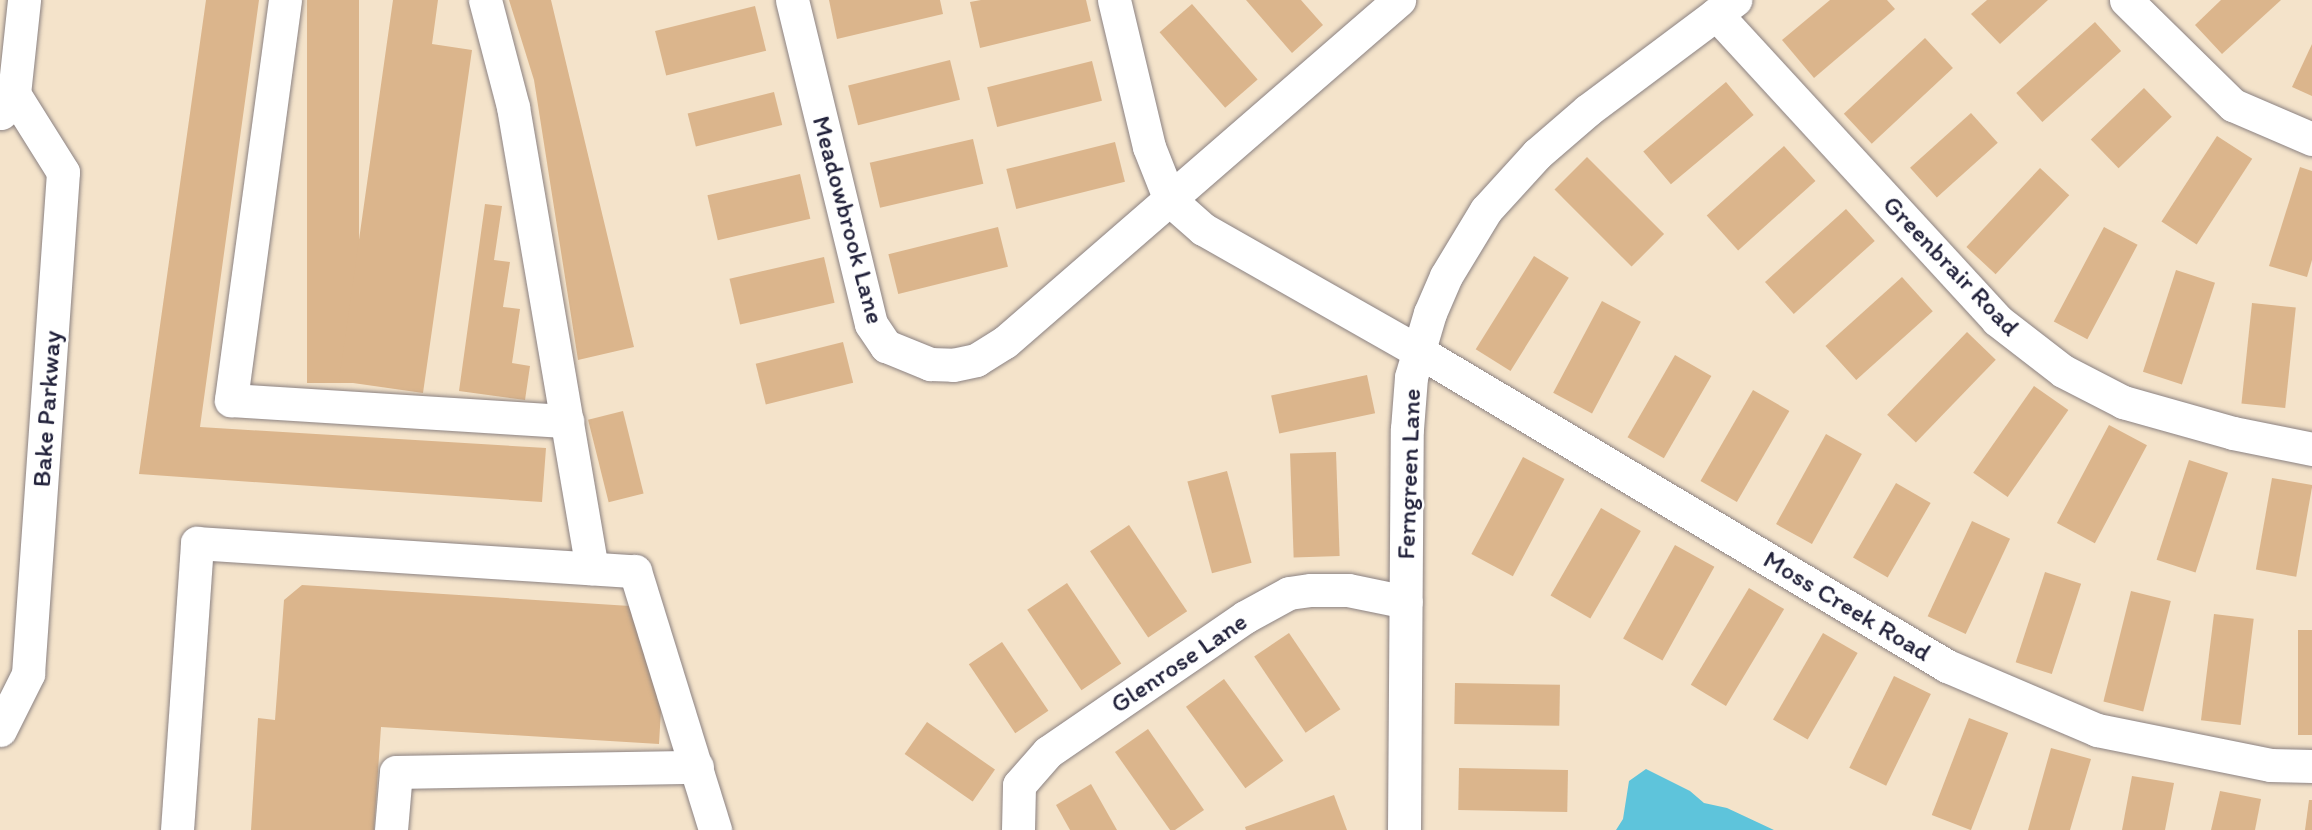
<!DOCTYPE html>
<style>
body{margin:0}
#map{position:relative;width:2312px;height:830px;overflow:hidden;background:#f4e3ca;font-family:Itim,sans-serif}
div>[style]{position:absolute}
[style*='--x']{left:calc(var(--x)*1px);top:calc(var(--y)*1px);width:calc(var(--w)*1px);rotate:calc(var(--a)*1deg)}
.water>*{inset:0;background:#5ec4db}
.building>*{inset:0;background:#dbb58c;transform-origin:0 0}
.roads{filter:drop-shadow(0 0 2px #8b8282) drop-shadow(0 0 2px #8b8282)}
.minor>*{height:33px;margin:-16.5px;padding:0 16.5px;transform-origin:16.5px;border-radius:16.5px;background:#fff}
.major>*{height:33px;margin:-16.5px;padding:0 16.5px;transform-origin:16.5px;border-radius:16.5px;background:#fff}
span{translate:-50% -50%;white-space:nowrap;text-align:center;line-height:1.15;-webkit-text-stroke:5px #fff;paint-order:stroke}
.street-label{font-size:26px;color:#22223b}
</style>
<div id="map">
<div class="water">
<i style="clip-path:polygon(1646px 769px,1690px 791px,1704px 803px,1727px 808px,1774px 830px,1616px 830px,1623px 819px,1629px 781px)"></i>
</div>
<div class="building">
<i style="clip-path:polygon(206px 0,259px 0,200px 427px,546px 448px,542px 502px,139px 474px)"></i>
<i style="left:307px;top:0;width:52px;height:383px"></i>
<i style="clip-path:polygon(393px 0,438px 0,432px 44px,472px 50px,423px 393px,339px 381px)"></i>
<i style="clip-path:polygon(509px 0,551px 0,634px 347px,578px 360px,534px 80px)"></i>
<i style="clip-path:polygon(829px 0,940px 0,943px 14px,837px 39px)"></i>
<i style="clip-path:polygon(981px 0,1086px 0,1091px 21px,980px 48px,970px 2px)"></i>
<i style="clip-path:polygon(1246px 0,1301px 0,1323px 25px,1292px 53px)"></i>
<i style="clip-path:polygon(1830px 0,1887px 0,1895px 9px,1814px 78px,1782px 40px)"></i>
<i style="clip-path:polygon(1987px 0,2048px 0,2000px 44px,1971px 14px)"></i>
<i style="clip-path:polygon(2221px 0,2281px 0,2222px 54px,2195px 25px)"></i>
<i style="left:1192px;top:4px;width:100px;height:43px;rotate:49deg"></i>
<i style="left:755px;top:6px;width:46px;height:103px;rotate:76deg"></i>
<i style="left:2095px;top:22px;width:39px;height:106px;rotate:48deg"></i>
<i style="left:1925px;top:38px;width:41px;height:111px;rotate:47deg"></i>
<i style="clip-path:polygon(2312px 44px,2312px 96px,2292px 87px)"></i>
<i style="left:950px;top:60px;width:41px;height:105px;rotate:76deg"></i>
<i style="left:1092px;top:61px;width:41px;height:108px;rotate:76deg"></i>
<i style="left:1726px;top:82px;width:43px;height:108px;rotate:50deg"></i>
<i style="left:2144px;top:88px;width:40px;height:74px;rotate:46deg"></i>
<i style="left:774px;top:92px;width:34px;height:89px;rotate:76deg"></i>
<i style="left:1971px;top:113px;width:40px;height:82px;rotate:48deg"></i>
<i style="left:2217px;top:136px;width:42px;height:102px;rotate:33deg"></i>
<i style="left:973px;top:139px;width:46px;height:106px;rotate:77deg"></i>
<i style="left:1115px;top:142px;width:41px;height:112px;rotate:76deg"></i>
<i style="left:1784px;top:146px;width:47px;height:104px;rotate:48deg"></i>
<i style="left:1587px;top:157px;width:109px;height:46px;rotate:45deg"></i>
<i style="clip-path:polygon(2300px 167px,2312px 171px,2312px 260px,2307px 277px,2269px 266px)"></i>
<i style="left:2040px;top:168px;width:40px;height:108px;rotate:43deg"></i>
<i style="left:800px;top:174px;width:46px;height:95px;rotate:77deg"></i>
<i style="clip-path:polygon(485px 204px,502px 206px,494px 260px,510px 262px,503px 307px,520px 309px,512px 363px,530px 366px,525px 400px,459px 391px)"></i>
<i style="left:1846px;top:209px;width:43px;height:109px;rotate:48deg"></i>
<i style="left:998px;top:227px;width:41px;height:113px;rotate:76deg"></i>
<i style="left:2104px;top:227px;width:38px;height:107px;rotate:28deg"></i>
<i style="left:1534px;top:256px;width:41px;height:110px;rotate:32deg"></i>
<i style="left:824px;top:257px;width:47px;height:97px;rotate:77deg"></i>
<i style="left:2176px;top:270px;width:41px;height:107px;rotate:18deg"></i>
<i style="left:1902px;top:277px;width:46px;height:103px;rotate:48deg"></i>
<i style="left:1602px;top:301px;width:44px;height:104px;rotate:28deg"></i>
<i style="left:2252px;top:303px;width:44px;height:101px;rotate:6deg"></i>
<i style="left:1967px;top:332px;width:40px;height:115px;rotate:44deg"></i>
<i style="left:843px;top:342px;width:42px;height:90px;rotate:76deg"></i>
<i style="left:1675px;top:355px;width:42px;height:95px;rotate:30deg"></i>
<i style="left:1367px;top:375px;width:39px;height:98px;rotate:78deg"></i>
<i style="left:2034px;top:386px;width:42px;height:106px;rotate:35deg"></i>
<i style="left:1753px;top:390px;width:42px;height:105px;rotate:30deg"></i>
<i style="left:623px;top:411px;width:85px;height:36px;rotate:76deg"></i>
<i style="left:2109px;top:425px;width:43px;height:111px;rotate:28deg"></i>
<i style="left:1826px;top:434px;width:41px;height:103px;rotate:29deg"></i>
<i style="left:1336px;top:452px;width:104px;height:46px;rotate:88deg"></i>
<i style="left:1523px;top:457px;width:47px;height:110px;rotate:28deg"></i>
<i style="left:2189px;top:460px;width:41px;height:105px;rotate:18deg"></i>
<i style="left:1227px;top:471px;width:95px;height:41px;rotate:75deg"></i>
<i style="left:2272px;top:478px;width:41px;height:93px;rotate:10deg"></i>
<i style="left:1896px;top:483px;width:40px;height:86px;rotate:30deg"></i>
<i style="left:1601px;top:508px;width:46px;height:101px;rotate:30deg"></i>
<i style="left:1972px;top:521px;width:42px;height:105px;rotate:25deg"></i>
<i style="left:1129px;top:525px;width:104px;height:47px;rotate:56deg"></i>
<i style="left:1675px;top:545px;width:45px;height:107px;rotate:29deg"></i>
<i style="left:2045px;top:572px;width:38px;height:95px;rotate:18deg"></i>
<i style="left:1067px;top:583px;width:97px;height:48px;rotate:56deg"></i>
<i style="clip-path:polygon(302px 585px,630px 606px,661px 710px,659px 744px,381px 727px,374px 830px,251px 830px,258px 718px,275px 720px,284px 600px)"></i>
<i style="left:1749px;top:588px;width:41px;height:113px;rotate:31deg"></i>
<i style="left:2131px;top:591px;width:41px;height:114px;rotate:14deg"></i>
<i style="left:2214px;top:614px;width:40px;height:107px;rotate:7deg"></i>
<i style="left:2298px;top:630px;width:14px;height:105px"></i>
<i style="left:1289px;top:633px;width:92px;height:42px;rotate:56deg"></i>
<i style="left:1823px;top:633px;width:40px;height:100px;rotate:30deg"></i>
<i style="left:1002px;top:642px;width:83px;height:40px;rotate:56deg"></i>
<i style="left:1894px;top:676px;width:41px;height:102px;rotate:26deg"></i>
<i style="left:1224px;top:679px;width:101px;height:47px;rotate:54deg"></i>
<i style="left:1455px;top:683px;width:105px;height:41px;rotate:1deg"></i>
<i style="left:1969px;top:718px;width:42px;height:104px;rotate:21deg"></i>
<i style="left:927px;top:722px;width:83px;height:39px;rotate:35deg"></i>
<i style="clip-path:polygon(1148px 729px,1204px 810px,1175px 830px,1170px 830px,1115px 752px)"></i>
<i style="clip-path:polygon(2051px 748px,2091px 759px,2070px 830px,2028px 830px)"></i>
<i style="left:1459px;top:768px;width:109px;height:42px;rotate:1deg"></i>
<i style="clip-path:polygon(2132px 776px,2174px 783px,2165px 830px,2122px 830px)"></i>
<i style="clip-path:polygon(1091px 784px,1117px 830px,1070px 830px,1056px 805px)"></i>
<i style="clip-path:polygon(2220px 791px,2261px 799px,2255px 830px,2211px 830px)"></i>
<i style="clip-path:polygon(1334px 795px,1347px 830px,1246px 830px,1245px 827px)"></i>
<i style="clip-path:polygon(2309px 800px,2312px 800px,2312px 830px,2305px 830px)"></i>
</div>
<div class="roads">
<div class="minor">
<i style="--x:285;--y:0;--w:404;--a:97.7"></i>
<i style="--x:231;--y:400;--w:337;--a:3.6"></i>
<i style="--x:485;--y:0;--w:111;--a:75.3"></i>
<i style="--x:513;--y:107;--w:468;--a:80.3"></i>
<i style="--x:792;--y:0;--w:333;--a:76.3"></i>
<i style="--x:871;--y:324;--w:27;--a:56"></i>
<i style="--x:886;--y:346;--w:48;--a:22.2"></i>
<i style="--x:930;--y:364;--w:23;--a:2"></i>
<i style="--x:953;--y:365;--w:24;--a:-12"></i>
<i style="--x:976;--y:360;--w:34;--a:-32"></i>
<i style="--x:1005;--y:342;--w:522;--a:-40.96"></i>
<i style="--x:1114;--y:0;--w:151;--a:76.6"></i>
<i style="--x:1149;--y:147;--w:57;--a:68.4"></i>
<i style="--x:1170;--y:200;--w:44;--a:41.3"></i>
<i style="--x:1203;--y:229;--w:247;--a:29.6"></i>
<i style="--x:1418;--y:351;--w:616;--a:30.77"></i>
<i style="--x:1947;--y:666;--w:163;--a:23.1"></i>
<i style="--x:2097;--y:730;--w:177;--a:11.4"></i>
<i style="--x:2270;--y:765;--w:42;--a:1.4"></i>
<i style="--x:2126;--y:0;--w:150;--a:44.5"></i>
<i style="--x:2233;--y:105;--w:86;--a:23.3"></i>
<i style="--x:1716;--y:14;--w:415;--a:47.4"></i>
<i style="--x:1997;--y:320;--w:83;--a:37.7"></i>
<i style="--x:2063;--y:371;--w:68;--a:27.3"></i>
<i style="--x:2123;--y:402;--w:114;--a:15.7"></i>
<i style="--x:2233;--y:433;--w:81;--a:11.4"></i>
<i style="--x:177;--y:830;--w:288;--a:-86"></i>
<i style="--x:197;--y:543;--w:439;--a:3.7"></i>
<i style="--x:635;--y:571;--w:271;--a:72.8"></i>
<i style="--x:391;--y:830;--w:58;--a:-85.1"></i>
<i style="--x:396;--y:772;--w:301;--a:-1"></i>
<i style="--x:1018;--y:830;--w:45;--a:-88.7"></i>
<i style="--x:1019;--y:785;--w:44;--a:-48.7"></i>
<i style="--x:1048;--y:752;--w:239;--a:-34.4"></i>
<i style="--x:1245;--y:617;--w:50;--a:-28.6"></i>
<i style="--x:1289;--y:593;--w:22;--a:-8"></i>
<i style="--x:1311;--y:590;--w:37;--a:0"></i>
<i style="--x:1348;--y:590;--w:59;--a:11.7"></i>
<i style="--x:1404;--y:830;--w:401;--a:-89.6"></i>
<i style="--x:1407;--y:429;--w:52;--a:-85.6"></i>
<i style="--x:1411;--y:377;--w:67;--a:-73.5"></i>
<i style="--x:1430;--y:313;--w:40;--a:-66.6"></i>
<i style="--x:1446;--y:276;--w:77;--a:-58.8"></i>
<i style="--x:1486;--y:210;--w:76;--a:-47.7"></i>
<i style="--x:1537;--y:154;--w:67;--a:-40.8"></i>
<i style="--x:1588;--y:110;--w:184;--a:-36.8"></i>
</div>
<div class="major">
<i style="--x:1;--y:113;--w:23;--a:-56"></i>
<i style="--x:14;--y:94;--w:95;--a:-83.9"></i>
<i style="--x:0;--y:730;--w:63;--a:-63.4"></i>
<i style="--x:28;--y:674;--w:503;--a:-86.01"></i>
<i style="--x:63;--y:172;--w:92;--a:-122.1"></i>
</div>
</div>
<div class="street-label">
<span style="left:848px;top:220px;rotate:75deg">Meadowbrook Lane</span>
<span style="left:1951px;top:266px;rotate:46deg">Greenbrair Road</span>
<span style="left:47px;top:409px;rotate:-86deg">Bake Parkway</span>
<span style="left:1409px;top:474px;rotate:-88deg">Ferngreen Lane</span>
<span style="left:1847px;top:606px;rotate:31deg">Moss Creek Road</span>
<span style="left:1179px;top:663px;rotate:-34deg">Glenrose Lane</span>
</div>
</div>
